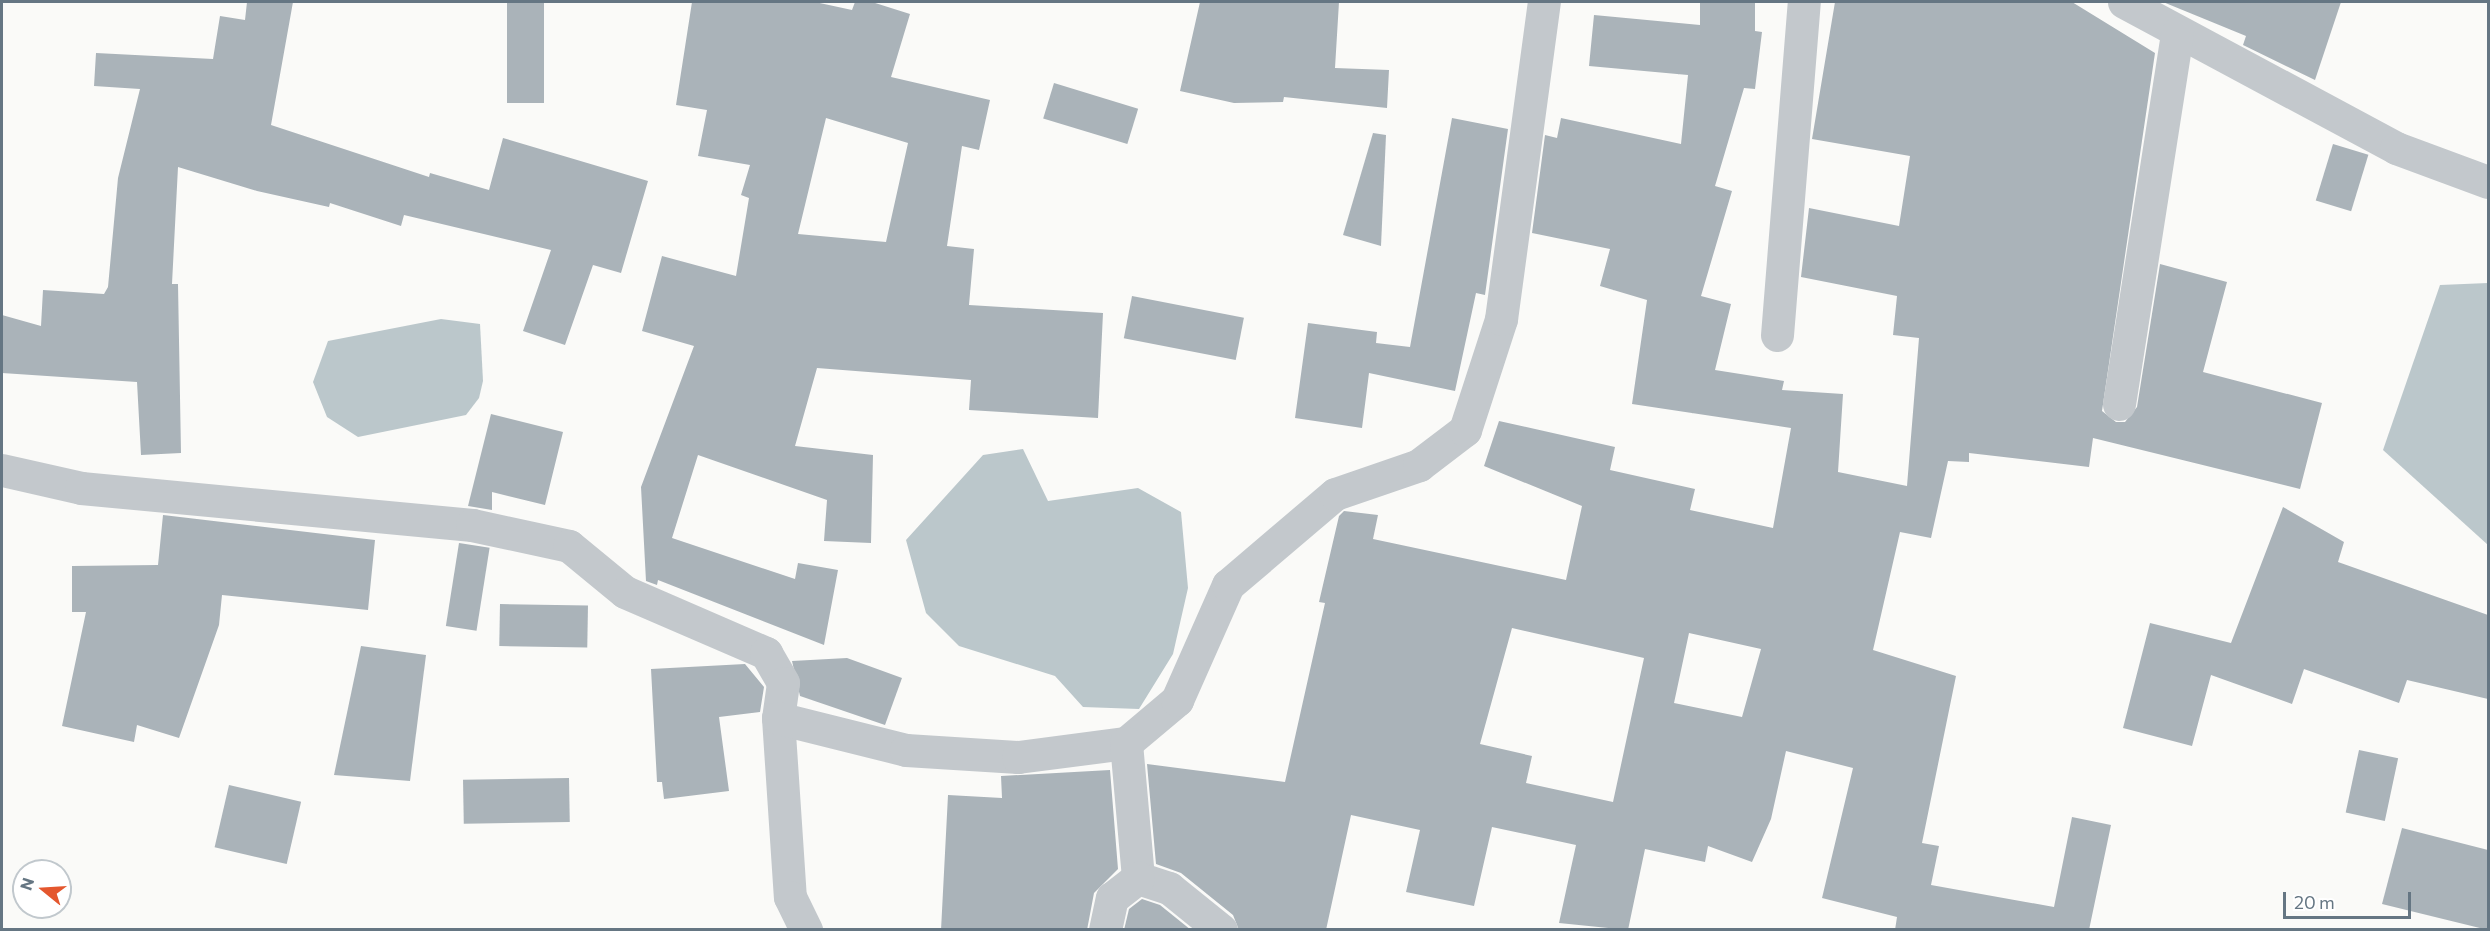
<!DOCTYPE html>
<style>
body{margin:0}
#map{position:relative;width:2490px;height:931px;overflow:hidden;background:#fafaf8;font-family:Commissioner,sans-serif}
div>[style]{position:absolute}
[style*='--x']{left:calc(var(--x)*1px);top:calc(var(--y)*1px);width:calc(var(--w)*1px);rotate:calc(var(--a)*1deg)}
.water>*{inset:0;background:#bbc7cb}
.building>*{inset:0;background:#aab3b9;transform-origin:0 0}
.street>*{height:33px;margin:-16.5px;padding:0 16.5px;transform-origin:16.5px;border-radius:16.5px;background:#c3c8cc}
span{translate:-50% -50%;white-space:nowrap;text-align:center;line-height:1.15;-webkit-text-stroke:6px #fff;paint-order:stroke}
.frame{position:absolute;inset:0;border:3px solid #657683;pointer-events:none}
.north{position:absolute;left:12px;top:859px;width:60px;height:60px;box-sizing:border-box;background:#fff;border:2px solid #c1c8cd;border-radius:50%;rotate:288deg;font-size:16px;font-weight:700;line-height:24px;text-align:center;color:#657683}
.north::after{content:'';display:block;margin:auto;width:21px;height:27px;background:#e4572e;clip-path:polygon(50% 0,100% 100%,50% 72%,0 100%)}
.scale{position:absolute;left:2283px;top:892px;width:128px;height:27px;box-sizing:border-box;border:3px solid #657683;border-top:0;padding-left:8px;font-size:18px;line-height:21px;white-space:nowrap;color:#657683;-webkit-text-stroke:4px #fff;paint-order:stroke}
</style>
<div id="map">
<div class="water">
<i style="clip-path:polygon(2488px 283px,2488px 545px,2383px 450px,2440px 285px)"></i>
<i style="clip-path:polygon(441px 319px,480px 324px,483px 381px,479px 398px,466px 415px,358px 437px,327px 417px,313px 382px,328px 341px)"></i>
<i style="clip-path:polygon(1023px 449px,1048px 501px,1138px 488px,1181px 512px,1188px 588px,1173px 654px,1139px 709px,1083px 707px,1055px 676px,959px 646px,926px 613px,906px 540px,983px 455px)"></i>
</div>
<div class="building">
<i style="clip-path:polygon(247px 2px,293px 2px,271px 125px,429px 177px,430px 173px,489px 190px,503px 138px,648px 181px,621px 273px,593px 265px,565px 345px,523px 331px,551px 250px,404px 215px,401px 226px,330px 203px,329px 207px,257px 191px,178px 167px,172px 284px,178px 284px,181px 453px,141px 455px,137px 382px,2px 373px,2px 315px,41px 326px,43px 290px,104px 294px,108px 287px,118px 178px,140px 89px,94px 86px,96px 53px,213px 59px,220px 16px,245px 20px)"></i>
<i style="left:507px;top:2px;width:37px;height:101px"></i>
<i style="clip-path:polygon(evenodd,692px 2px,815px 2px,852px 10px,855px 2px,872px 2px,910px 14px,891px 77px,990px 100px,979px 150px,962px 146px,947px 246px,974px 249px,969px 305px,1103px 313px,1098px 418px,969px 410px,971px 380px,817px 368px,795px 446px,873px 455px,871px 543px,824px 541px,827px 500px,698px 455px,672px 538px,795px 579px,798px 563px,838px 570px,824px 645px,658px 580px,657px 585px,646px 581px,641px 487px,694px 346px,642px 331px,662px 256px,736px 276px,749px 198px,741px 195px,750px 165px,698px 156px,707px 110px,676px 105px,692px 2px,826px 118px,908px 143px,886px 242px,798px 234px,826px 118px)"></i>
<i style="clip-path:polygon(1200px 2px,1339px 2px,1335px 68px,1389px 70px,1387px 108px,1284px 97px,1283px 102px,1234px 103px,1180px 91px)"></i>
<i style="clip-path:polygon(evenodd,1700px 2px,1755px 2px,1755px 31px,1762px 32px,1755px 89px,1744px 88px,1715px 186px,1732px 191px,1701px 296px,1731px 304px,1715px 370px,1784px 381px,1782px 390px,1843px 394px,1838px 472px,1907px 486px,1919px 338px,1893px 335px,1897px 296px,1801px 277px,1809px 208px,1899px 226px,1910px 156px,1812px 139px,1835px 2px,2072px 2px,2155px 53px,2102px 411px,2116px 422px,2125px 422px,2137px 407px,2160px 264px,2227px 282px,2203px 372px,2322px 403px,2300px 489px,2093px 438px,2089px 467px,1969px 453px,1969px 462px,1948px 461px,1931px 538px,1900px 532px,1873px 650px,1956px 676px,1922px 843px,1939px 846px,1931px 885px,2054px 907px,2072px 817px,2111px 825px,2089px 930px,1895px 930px,1897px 917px,1822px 898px,1853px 768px,1786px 751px,1771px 819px,1752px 862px,1708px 846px,1705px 862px,1645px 849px,1628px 930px,1559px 923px,1576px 845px,1492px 827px,1474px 906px,1406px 892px,1420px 830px,1351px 815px,1326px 930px,1239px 930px,1233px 915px,1181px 873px,1156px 864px,1147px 764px,1285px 782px,1325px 603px,1319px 602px,1339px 516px,1344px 511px,1378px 515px,1373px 539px,1566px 580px,1582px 506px,1484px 466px,1499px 421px,1615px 447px,1610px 470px,1695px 489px,1690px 510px,1773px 528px,1791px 428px,1632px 404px,1647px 300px,1600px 286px,1610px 249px,1532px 233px,1545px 135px,1557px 138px,1561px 118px,1681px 144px,1688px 75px,1589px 66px,1594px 15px,1700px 25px,1700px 2px,1512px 628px,1644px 658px,1613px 802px,1526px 783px,1532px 756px,1480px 744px,1512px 628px,1700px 2px,1689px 633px,1761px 649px,1742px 717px,1674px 703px,1689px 633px)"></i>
<i style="clip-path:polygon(2163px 2px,2341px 2px,2315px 80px,2243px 45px,2246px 36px)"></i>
<i style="left:1054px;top:83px;width:88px;height:37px;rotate:17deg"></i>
<i style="clip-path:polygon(1452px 118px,1508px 129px,1485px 295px,1476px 293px,1455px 391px,1369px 373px,1362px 428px,1295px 418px,1308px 323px,1377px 332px,1376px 343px,1410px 347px)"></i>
<i style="clip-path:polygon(1373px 133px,1386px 135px,1381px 246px,1343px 235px)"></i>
<i style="left:2333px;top:144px;width:37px;height:59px;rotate:17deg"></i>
<i style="left:1132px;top:296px;width:114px;height:43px;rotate:11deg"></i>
<i style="clip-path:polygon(491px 414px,563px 432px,545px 505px,492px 492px,492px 510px,468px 506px)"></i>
<i style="clip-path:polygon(2283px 507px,2344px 542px,2338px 562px,2488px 615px,2488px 699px,2407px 680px,2399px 703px,2304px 669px,2292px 704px,2211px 675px,2192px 746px,2123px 728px,2150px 623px,2231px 643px)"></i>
<i style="clip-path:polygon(163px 515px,375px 540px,368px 610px,222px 595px,219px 625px,179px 738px,137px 725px,134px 742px,62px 726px,86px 612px,72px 612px,72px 566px,158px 565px)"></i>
<i style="left:459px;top:543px;width:31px;height:84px;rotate:9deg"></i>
<i style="left:500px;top:604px;width:88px;height:42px;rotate:1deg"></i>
<i style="clip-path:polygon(361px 646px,426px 655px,410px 781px,334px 775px)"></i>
<i style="clip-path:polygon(847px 658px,902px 678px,885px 725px,800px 696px,792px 661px)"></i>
<i style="clip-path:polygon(745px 664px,764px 687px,760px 712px,719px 717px,729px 791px,664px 799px,662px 782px,657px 782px,651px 669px)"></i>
<i style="left:2359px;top:750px;width:40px;height:64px;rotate:12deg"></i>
<i style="clip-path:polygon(1110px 770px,1118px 869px,1094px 893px,1087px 930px,941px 930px,948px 795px,1002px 798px,1001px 776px)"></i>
<i style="left:569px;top:778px;width:44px;height:106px;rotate:89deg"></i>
<i style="left:229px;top:785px;width:74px;height:64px;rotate:13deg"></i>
<i style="clip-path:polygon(2402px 828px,2488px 850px,2488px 930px,2382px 904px)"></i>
<i style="clip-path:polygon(1142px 899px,1160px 905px,1191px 930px,1124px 930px,1129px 909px)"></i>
</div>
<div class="street">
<i style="--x:2124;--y:2;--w:309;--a:28.2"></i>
<i style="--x:2396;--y:148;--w:98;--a:20.3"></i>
<i style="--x:1777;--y:335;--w:334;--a:-85.4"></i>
<i style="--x:2119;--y:404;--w:375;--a:-81.1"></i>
<i style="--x:2;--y:470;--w:81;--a:12.8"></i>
<i style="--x:81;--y:488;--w:393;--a:5.4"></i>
<i style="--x:472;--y:525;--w:99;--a:12.2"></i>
<i style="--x:569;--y:546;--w:72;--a:39.4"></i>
<i style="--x:625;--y:592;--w:154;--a:23.4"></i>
<i style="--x:766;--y:653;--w:34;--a:60"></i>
<i style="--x:783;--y:683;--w:35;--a:98"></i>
<i style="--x:778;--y:718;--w:179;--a:86.2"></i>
<i style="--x:790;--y:897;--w:37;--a:64"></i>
<i style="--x:778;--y:718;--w:132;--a:14"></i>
<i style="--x:906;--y:750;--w:112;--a:3.6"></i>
<i style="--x:1018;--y:757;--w:109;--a:-7.4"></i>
<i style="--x:1126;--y:743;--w:67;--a:-40.1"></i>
<i style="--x:1177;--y:700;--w:126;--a:-66.1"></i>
<i style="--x:1228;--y:585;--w:140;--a:-40.4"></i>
<i style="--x:1335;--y:494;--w:89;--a:-19"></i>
<i style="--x:1419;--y:465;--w:58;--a:-37.3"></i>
<i style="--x:1465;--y:430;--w:117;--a:-72"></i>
<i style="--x:1501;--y:319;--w:320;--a:-82.3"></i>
<i style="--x:1126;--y:743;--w:136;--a:84.9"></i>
<i style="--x:1138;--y:878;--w:33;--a:18"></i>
<i style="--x:1169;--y:888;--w:67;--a:38.9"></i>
<i style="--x:1105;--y:930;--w:33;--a:-78"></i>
<i style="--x:1112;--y:898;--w:33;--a:-38"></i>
</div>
<div class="frame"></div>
<div class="north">N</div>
<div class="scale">20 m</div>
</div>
